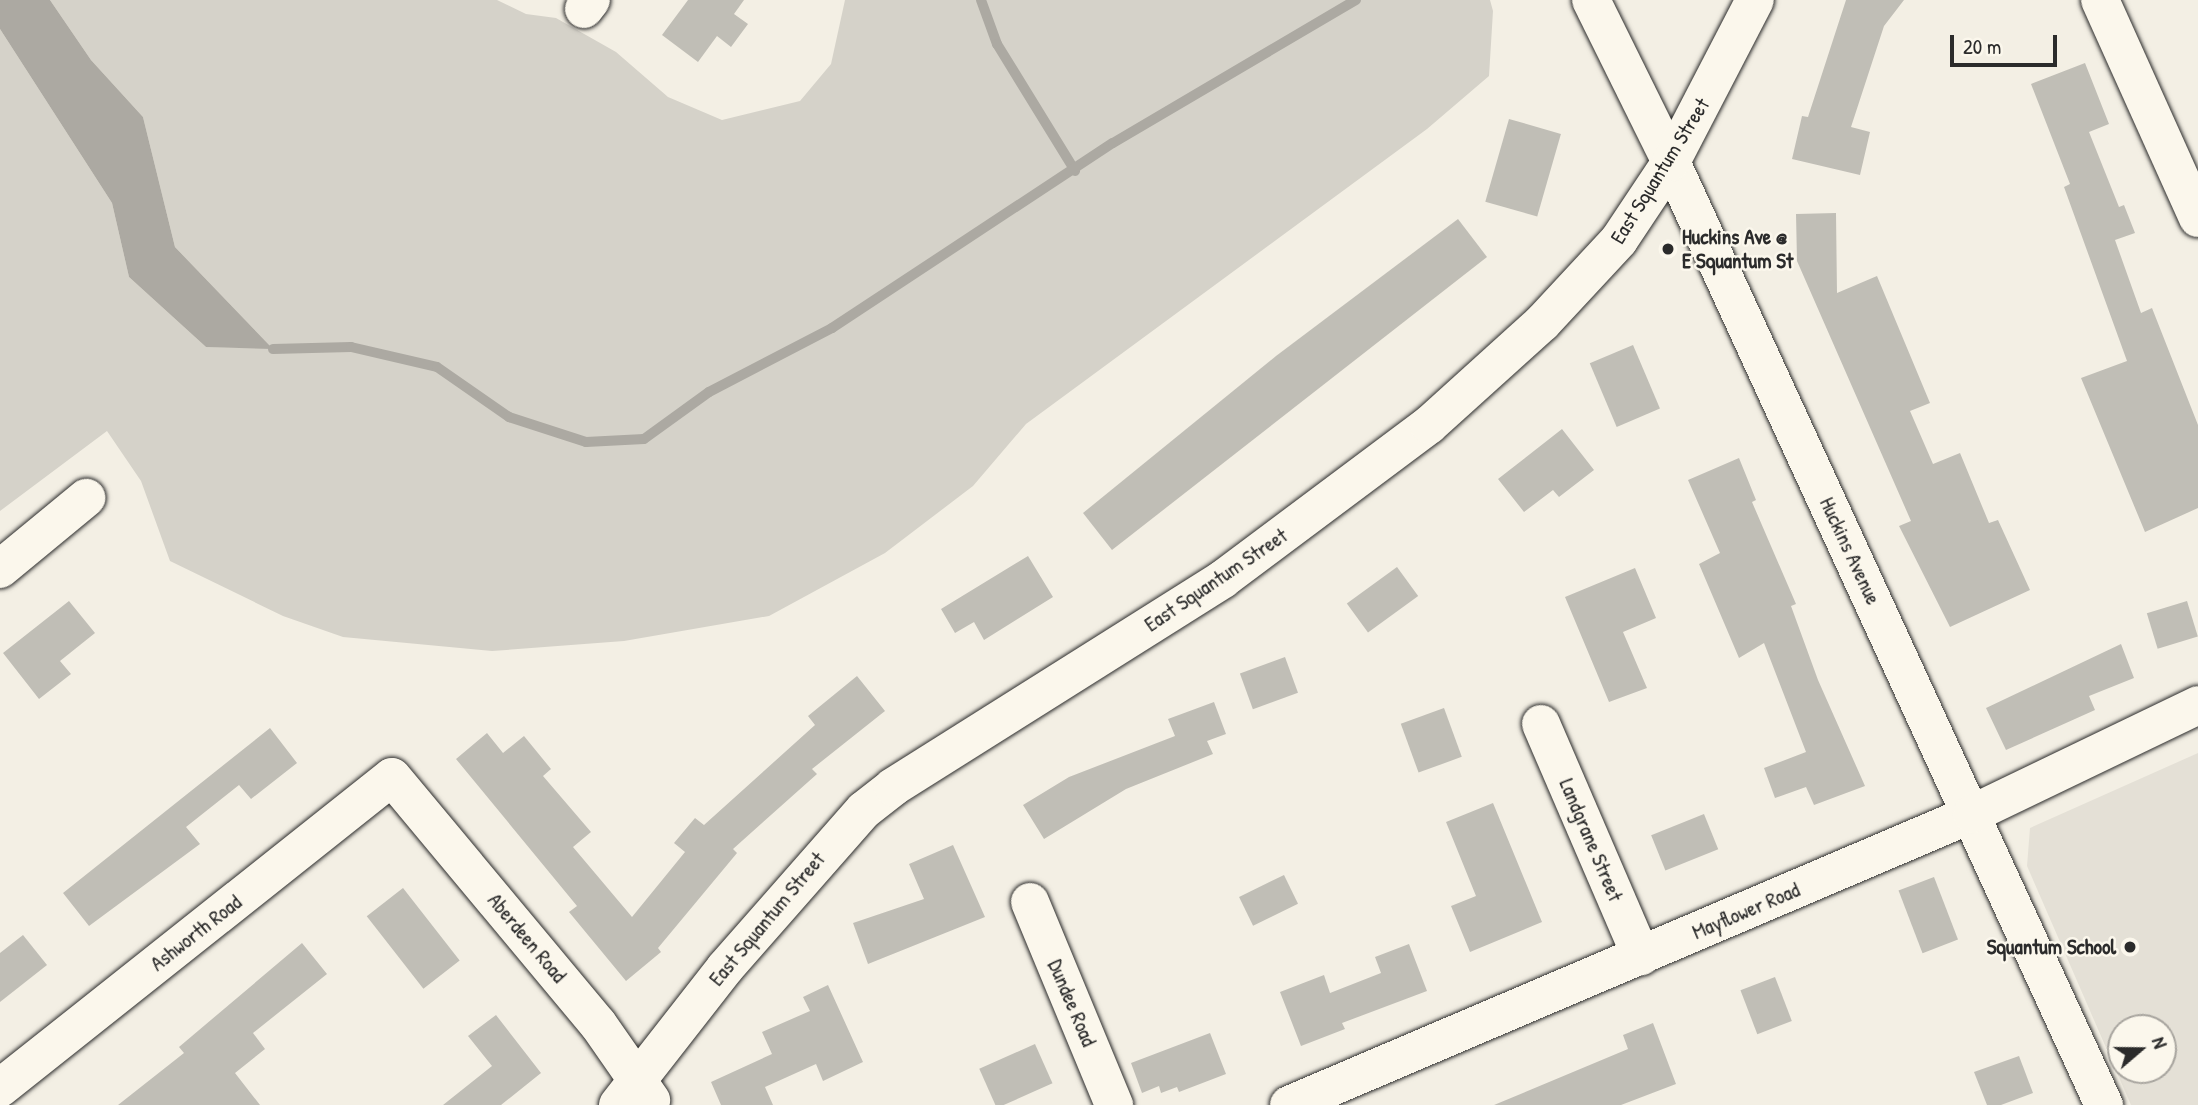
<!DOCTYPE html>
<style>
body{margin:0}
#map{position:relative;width:2198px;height:1105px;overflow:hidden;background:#f3efe4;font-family:"Patrick Hand",sans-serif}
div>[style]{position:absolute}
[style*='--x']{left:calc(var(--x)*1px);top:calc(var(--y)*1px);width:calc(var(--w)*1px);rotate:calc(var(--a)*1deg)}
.built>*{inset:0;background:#e4e0d6}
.green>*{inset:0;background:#d5d2c9}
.water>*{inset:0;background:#aca9a2}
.stream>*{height:10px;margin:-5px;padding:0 5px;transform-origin:5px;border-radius:5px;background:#aca9a2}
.building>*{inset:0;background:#c0beb6;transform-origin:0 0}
.roads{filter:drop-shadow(0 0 2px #2b2b2b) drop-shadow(0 0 2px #2b2b2b)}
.minor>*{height:38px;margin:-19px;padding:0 19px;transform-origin:19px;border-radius:19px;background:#fbf7ec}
.dots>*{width:19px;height:19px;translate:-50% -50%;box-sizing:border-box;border:4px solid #fbf7ec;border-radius:50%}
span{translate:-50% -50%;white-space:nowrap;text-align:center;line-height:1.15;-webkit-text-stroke:5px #fbf7ec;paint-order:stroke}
.street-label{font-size:21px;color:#2b2b2b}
.poi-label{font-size:21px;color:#2b2b2b;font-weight:700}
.left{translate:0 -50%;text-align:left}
.right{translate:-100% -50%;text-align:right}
.north{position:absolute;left:2107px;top:1014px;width:70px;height:70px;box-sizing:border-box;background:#fbf7ec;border:2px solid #a8a59f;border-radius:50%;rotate:70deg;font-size:19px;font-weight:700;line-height:28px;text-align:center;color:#2b2b2b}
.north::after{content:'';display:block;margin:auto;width:24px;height:32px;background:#2b2b2b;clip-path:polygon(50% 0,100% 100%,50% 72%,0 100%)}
.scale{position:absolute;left:1950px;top:35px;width:107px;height:32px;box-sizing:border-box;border:4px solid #2b2b2b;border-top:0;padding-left:9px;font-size:21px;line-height:24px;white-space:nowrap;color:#2b2b2b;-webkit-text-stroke:5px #fbf7ec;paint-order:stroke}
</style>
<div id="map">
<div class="built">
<i style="clip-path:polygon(evenodd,2198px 753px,2198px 1105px,2131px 1105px,2027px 866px,2030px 828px,2198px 753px,2121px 1028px,2163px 1028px,2163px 1070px,2121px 1070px,2121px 1028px)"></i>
</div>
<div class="green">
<i style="clip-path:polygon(50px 0,497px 0,526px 14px,556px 18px,616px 52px,668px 97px,722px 120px,800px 101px,831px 64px,845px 0,1490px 0,1493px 11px,1489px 76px,1427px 129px,1026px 424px,973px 486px,885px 553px,769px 616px,624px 641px,492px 651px,343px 637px,283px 616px,170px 561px,141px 481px,107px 431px,0 511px,0 29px,112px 203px,129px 277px,206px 347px,272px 348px,175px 247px,143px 117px,91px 60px)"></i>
</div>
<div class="water">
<i style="clip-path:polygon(0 0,50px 0,91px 60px,143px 117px,175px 247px,273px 349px,206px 347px,129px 277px,112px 203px,0 29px)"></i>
</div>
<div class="stream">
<i style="--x:981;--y:0;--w:47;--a:70"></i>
<i style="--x:997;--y:44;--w:149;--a:58.4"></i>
<i style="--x:273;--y:349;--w:78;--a:-1.5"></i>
<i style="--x:351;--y:347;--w:88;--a:13.1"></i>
<i style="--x:437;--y:367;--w:88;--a:34.8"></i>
<i style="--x:509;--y:417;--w:81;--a:18"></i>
<i style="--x:586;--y:442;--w:58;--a:-3"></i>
<i style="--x:644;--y:439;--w:80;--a:-35.9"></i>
<i style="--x:709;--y:392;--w:139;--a:-27.5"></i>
<i style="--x:832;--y:328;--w:336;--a:-33.4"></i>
<i style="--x:1113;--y:143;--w:282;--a:-30.5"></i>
</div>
<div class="building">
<i style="clip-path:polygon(688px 0,744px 0,734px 14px,748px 24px,731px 47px,717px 36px,698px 62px,662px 35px)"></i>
<i style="clip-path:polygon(1846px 0,1904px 0,1884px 26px,1851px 127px,1870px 132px,1860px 175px,1792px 159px,1802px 116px,1808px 117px)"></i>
<i style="clip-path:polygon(2085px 63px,2109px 124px,2089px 132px,2119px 207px,2124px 205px,2135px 233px,2115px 240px,2141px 313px,2152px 308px,2198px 425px,2198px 508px,2145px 532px,2081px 378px,2127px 361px,2064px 187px,2070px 184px,2031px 84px)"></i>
<i style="left:1509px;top:119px;width:54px;height:86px;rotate:16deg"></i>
<i style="clip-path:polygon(1836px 213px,1837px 293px,1877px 276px,1930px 403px,1910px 411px,1933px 464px,1960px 453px,1989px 523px,1998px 520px,2030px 590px,1950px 627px,1899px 526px,1911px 521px,1797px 261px,1796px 214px)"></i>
<i style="clip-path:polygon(1458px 219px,1487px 257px,1112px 550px,1083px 513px,1276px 356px)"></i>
<i style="left:1633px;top:345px;width:69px;height:47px;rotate:67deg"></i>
<i style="clip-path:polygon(1562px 429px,1594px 470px,1559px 497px,1553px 490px,1524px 512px,1498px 479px)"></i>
<i style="clip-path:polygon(1739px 458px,1756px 500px,1752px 502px,1796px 604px,1791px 606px,1818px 680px,1865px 786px,1814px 805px,1806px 787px,1775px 798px,1764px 768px,1806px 752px,1764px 643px,1739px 658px,1699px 564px,1720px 553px,1688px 480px)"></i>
<i style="clip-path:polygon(1028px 556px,1053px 597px,984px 640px,974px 622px,955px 633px,941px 609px)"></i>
<i style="left:1397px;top:567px;width:36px;height:62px;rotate:54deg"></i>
<i style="clip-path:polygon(1635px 568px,1656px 618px,1623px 632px,1647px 688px,1609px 702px,1565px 597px)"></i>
<i style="clip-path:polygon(69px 601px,95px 633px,60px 661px,71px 674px,39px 699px,3px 653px)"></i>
<i style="left:2187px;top:601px;width:37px;height:42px;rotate:73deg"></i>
<i style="clip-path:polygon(2121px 644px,2134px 678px,2089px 696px,2095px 710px,2006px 750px,1986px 708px)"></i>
<i style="left:1285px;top:657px;width:38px;height:48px;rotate:70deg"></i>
<i style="clip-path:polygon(857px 676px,885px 711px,812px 769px,817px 774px,733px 849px,737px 853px,658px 948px,661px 952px,626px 981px,569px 912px,577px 906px,456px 759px,487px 733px,503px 753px,524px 736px,551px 769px,543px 776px,591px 832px,573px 847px,632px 917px,685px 852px,674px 843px,695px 818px,704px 825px,815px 725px,808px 716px)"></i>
<i style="clip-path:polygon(1214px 702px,1226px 734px,1207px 741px,1213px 754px,1126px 789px,1044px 839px,1023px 805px,1069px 777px,1175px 736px,1168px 719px)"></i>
<i style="left:1444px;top:708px;width:52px;height:46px;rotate:70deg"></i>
<i style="clip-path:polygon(270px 728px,297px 763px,251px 799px,239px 785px,186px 827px,200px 844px,89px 926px,63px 893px)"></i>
<i style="clip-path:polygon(1493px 803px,1542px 922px,1470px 952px,1451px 906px,1476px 896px,1446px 822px)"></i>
<i style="left:1704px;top:814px;width:38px;height:57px;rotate:68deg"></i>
<i style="clip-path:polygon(953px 845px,985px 917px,868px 964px,853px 923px,924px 899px,909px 864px)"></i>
<i style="left:1284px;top:875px;width:32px;height:50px;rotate:64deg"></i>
<i style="left:1934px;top:877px;width:67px;height:38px;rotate:69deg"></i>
<i style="left:403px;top:888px;width:92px;height:46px;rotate:52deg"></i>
<i style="clip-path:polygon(23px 935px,47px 965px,0 1002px,0 953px)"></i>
<i style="clip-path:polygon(302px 943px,327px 974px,253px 1033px,265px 1049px,235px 1073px,260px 1105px,118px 1105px,184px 1053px,179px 1047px)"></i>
<i style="clip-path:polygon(1409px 944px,1427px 991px,1342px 1023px,1345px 1029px,1301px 1046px,1280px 992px,1324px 975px,1330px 993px,1381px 973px,1375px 957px)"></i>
<i style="left:1775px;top:977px;width:47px;height:37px;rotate:69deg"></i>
<i style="clip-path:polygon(828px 985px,863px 1062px,823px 1081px,816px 1064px,765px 1087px,773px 1105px,721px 1105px,711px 1082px,772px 1054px,762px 1032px,810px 1011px,803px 997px)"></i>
<i style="clip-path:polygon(496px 1015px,541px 1073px,501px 1105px,443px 1105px,492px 1066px,468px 1036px)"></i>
<i style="clip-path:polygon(1653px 1023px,1676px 1084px,1621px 1105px,1494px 1105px,1628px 1049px,1623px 1035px)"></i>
<i style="clip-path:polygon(1210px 1033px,1226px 1074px,1179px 1092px,1177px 1087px,1161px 1093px,1159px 1086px,1142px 1093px,1131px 1063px)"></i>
<i style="left:1035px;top:1044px;width:43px;height:61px;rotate:66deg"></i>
<i style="clip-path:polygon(2019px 1056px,2033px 1093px,2001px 1105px,1987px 1105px,1974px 1072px)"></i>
</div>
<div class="roads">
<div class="minor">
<i style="--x:1591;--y:0;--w:181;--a:63.7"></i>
<i style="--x:1671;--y:162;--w:1038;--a:65.34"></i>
<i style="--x:2100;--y:0;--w:239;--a:65.8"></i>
<i style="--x:584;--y:9;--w:11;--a:-52"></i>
<i style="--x:0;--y:569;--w:112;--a:-39.5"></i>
<i style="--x:1541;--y:724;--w:253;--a:66.7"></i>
<i style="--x:1030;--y:902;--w:220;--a:67.5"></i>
<i style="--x:0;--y:1088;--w:500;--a:-38.43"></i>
<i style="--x:392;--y:777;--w:322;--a:50.2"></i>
<i style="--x:598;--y:1024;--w:93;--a:55.1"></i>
<i style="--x:618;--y:1105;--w:174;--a:-52"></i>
<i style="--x:725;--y:968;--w:210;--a:-48.7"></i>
<i style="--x:864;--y:810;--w:37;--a:-38"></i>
<i style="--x:893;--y:787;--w:390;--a:-32.2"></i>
<i style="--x:1223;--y:579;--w:257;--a:-36.8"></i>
<i style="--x:1429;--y:425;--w:152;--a:-42.1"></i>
<i style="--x:1542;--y:323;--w:113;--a:-47.1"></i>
<i style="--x:1619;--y:240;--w:94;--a:-56.3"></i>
<i style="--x:1671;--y:162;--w:182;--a:-62.6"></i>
<i style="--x:1289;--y:1105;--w:742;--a:-23.08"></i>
<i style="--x:1972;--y:814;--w:251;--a:-25.7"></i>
</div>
</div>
<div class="dots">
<i style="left:1668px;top:249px;background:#2b2b2b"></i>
<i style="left:2130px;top:947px;background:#2b2b2b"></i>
</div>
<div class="street-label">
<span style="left:1660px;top:171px;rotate:-58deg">East Squantum Street</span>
<span style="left:1850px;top:551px;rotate:65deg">Huckins Avenue</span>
<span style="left:1216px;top:580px;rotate:-34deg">East Squantum Street</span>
<span style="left:1591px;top:840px;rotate:67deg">Landgrane Street</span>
<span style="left:1746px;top:911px;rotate:-23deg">Mayflower Road</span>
<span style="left:767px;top:919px;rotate:-50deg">East Squantum Street</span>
<span style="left:196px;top:933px;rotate:-38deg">Ashworth Road</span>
<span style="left:527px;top:938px;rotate:50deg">Aberdeen Road</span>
<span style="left:1072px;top:1003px;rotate:67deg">Dundee Road</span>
</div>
<div class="poi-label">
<span class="left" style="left:1682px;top:249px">Huckins Ave @<br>E Squantum St</span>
<span class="right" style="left:2116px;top:947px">Squantum School</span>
</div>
<div class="north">N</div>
<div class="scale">20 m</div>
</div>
